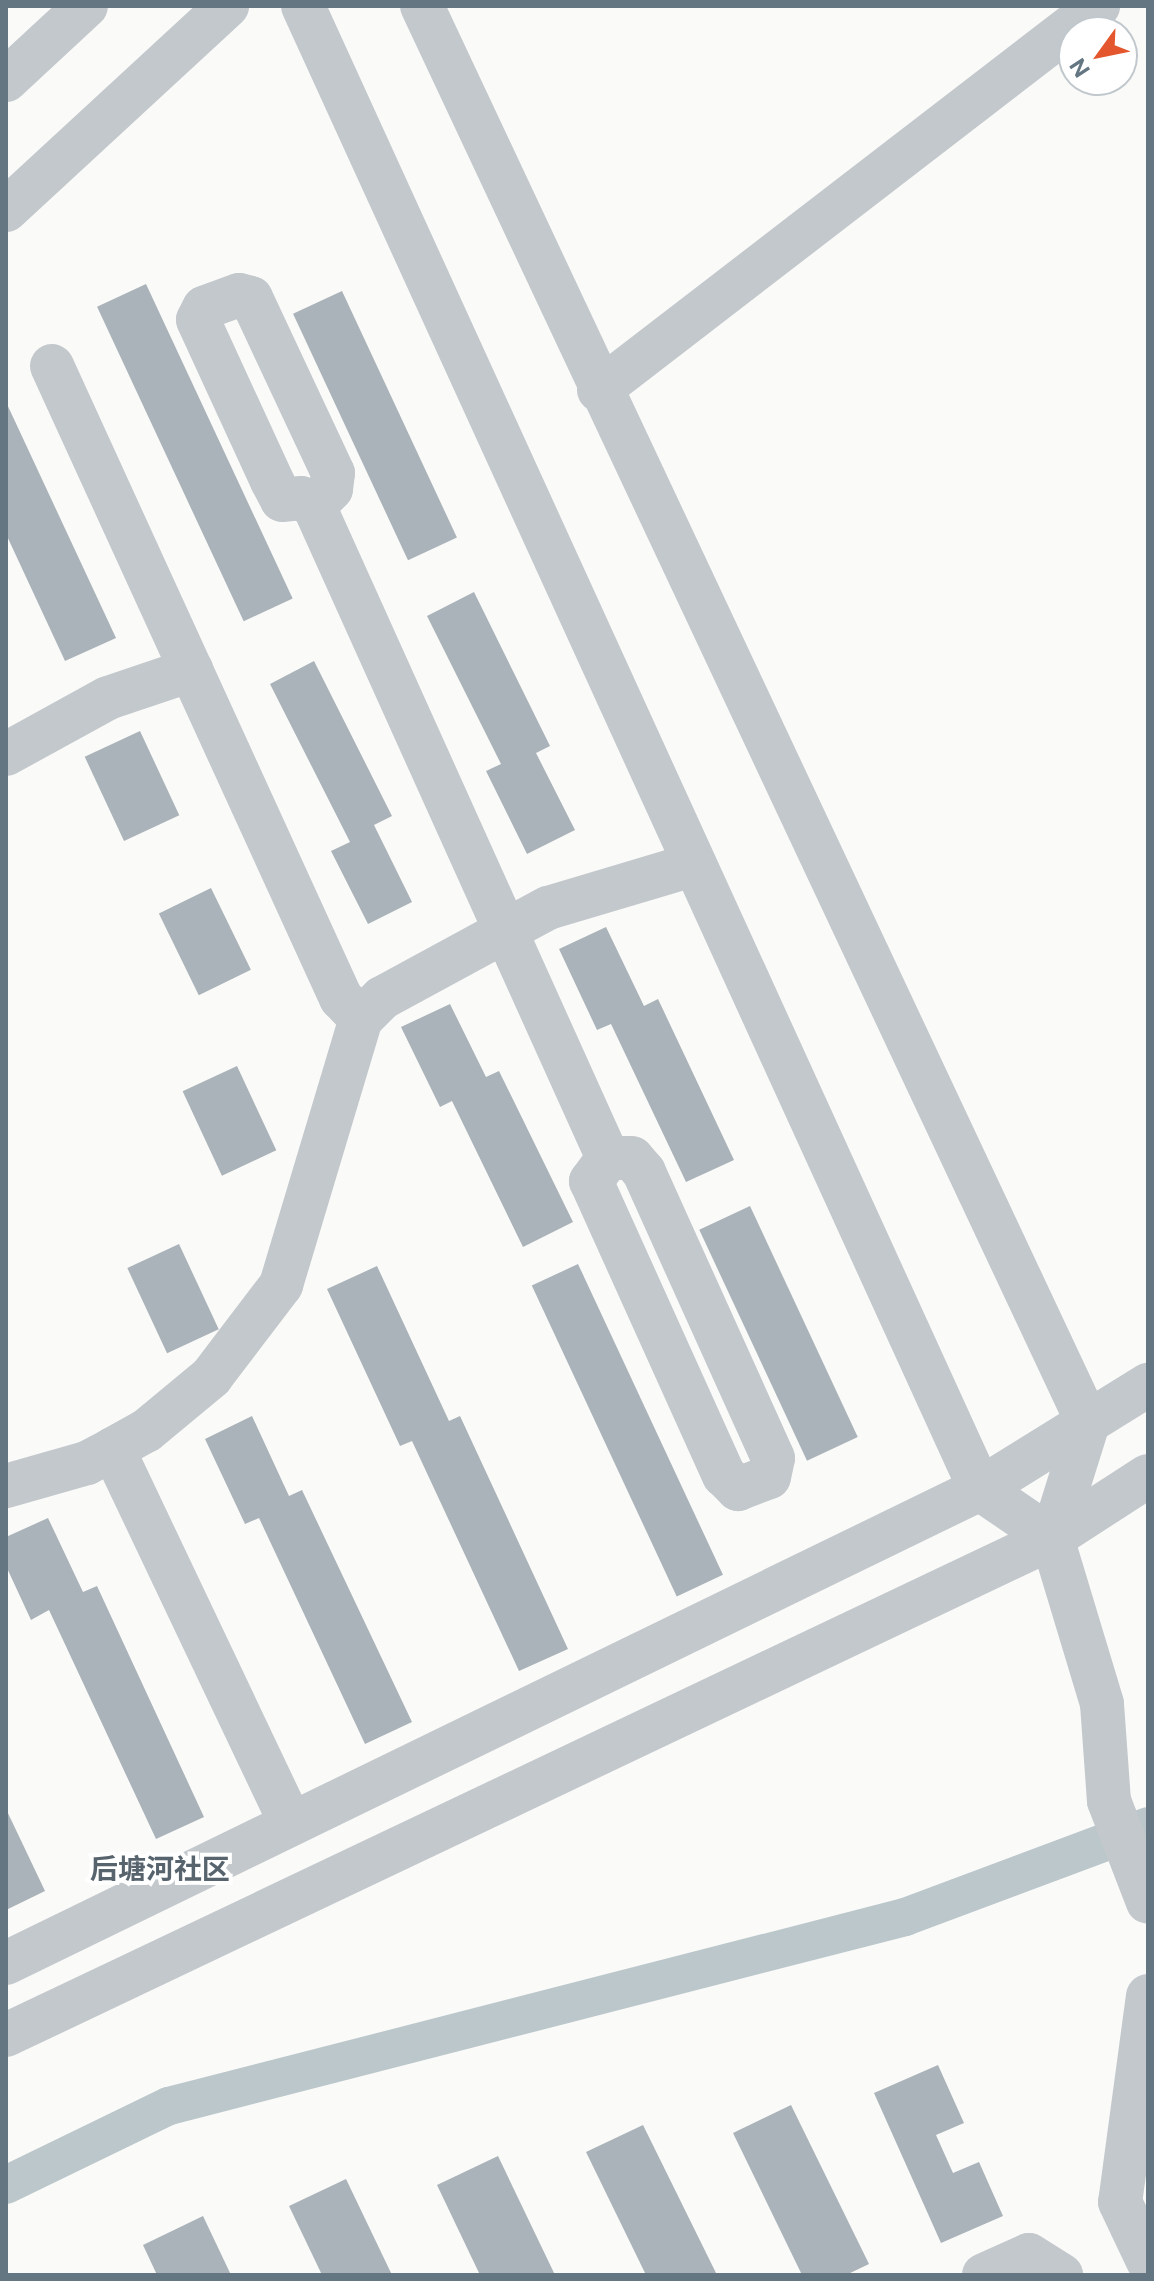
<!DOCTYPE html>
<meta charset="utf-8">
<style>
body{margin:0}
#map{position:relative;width:1154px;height:2281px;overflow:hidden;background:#fafaf8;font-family:"Public Sans","Noto Sans SC",sans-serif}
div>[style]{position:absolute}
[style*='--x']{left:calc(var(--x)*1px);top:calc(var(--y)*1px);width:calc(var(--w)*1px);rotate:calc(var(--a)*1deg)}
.canal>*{height:38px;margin:-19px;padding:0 19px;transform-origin:19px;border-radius:19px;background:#bbc7cb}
.building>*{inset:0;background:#aab3b9;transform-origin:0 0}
.minor>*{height:44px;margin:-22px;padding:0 22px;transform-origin:22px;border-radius:22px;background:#c3c8cc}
span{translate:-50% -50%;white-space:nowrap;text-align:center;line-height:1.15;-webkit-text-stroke:8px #fff;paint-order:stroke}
.quarter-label{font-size:28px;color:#57646e;font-weight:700}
.frame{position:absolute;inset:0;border:8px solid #657683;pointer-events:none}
.north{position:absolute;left:1058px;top:16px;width:80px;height:80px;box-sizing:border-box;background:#fff;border:2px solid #c1c8cd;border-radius:50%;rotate:237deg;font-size:22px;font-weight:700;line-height:32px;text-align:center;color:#657683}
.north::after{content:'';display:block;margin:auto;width:28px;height:36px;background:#e4572e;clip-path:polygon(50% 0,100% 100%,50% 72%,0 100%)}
</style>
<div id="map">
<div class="canal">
<i style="--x:6;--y:2185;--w:181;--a:-25.9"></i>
<i style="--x:169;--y:2106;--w:760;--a:-14.4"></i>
<i style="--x:905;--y:1917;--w:259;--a:-20.5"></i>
</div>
<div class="building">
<i style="left:146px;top:284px;width:347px;height:54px;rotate:65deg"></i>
<i style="left:342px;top:291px;width:272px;height:54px;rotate:65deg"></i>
<i style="clip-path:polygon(6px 402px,116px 638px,65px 661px,6px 534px)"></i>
<i style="clip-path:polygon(474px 592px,550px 746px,536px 753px,575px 830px,527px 854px,486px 771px,501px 764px,427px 616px)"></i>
<i style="clip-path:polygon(314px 661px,392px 816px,374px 825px,412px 902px,368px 924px,331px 851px,350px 842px,270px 684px)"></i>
<i style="left:140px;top:731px;width:93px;height:61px;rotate:65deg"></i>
<i style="left:211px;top:888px;width:91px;height:58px;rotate:64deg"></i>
<i style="clip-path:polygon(606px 927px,644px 1006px,658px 999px,734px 1160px,686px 1182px,611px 1024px,597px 1030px,559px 949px)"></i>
<i style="clip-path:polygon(450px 1004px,486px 1077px,499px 1071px,573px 1222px,523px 1247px,452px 1101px,440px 1107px,401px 1027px)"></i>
<i style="left:237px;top:1066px;width:93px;height:60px;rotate:65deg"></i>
<i style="left:750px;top:1206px;width:255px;height:56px;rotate:65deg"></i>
<i style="left:179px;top:1244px;width:94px;height:57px;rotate:65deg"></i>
<i style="left:578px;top:1264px;width:343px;height:51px;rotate:65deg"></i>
<i style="clip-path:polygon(377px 1266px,449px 1421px,460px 1416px,568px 1649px,519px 1671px,412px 1441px,400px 1446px,327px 1289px)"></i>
<i style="clip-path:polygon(252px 1416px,289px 1496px,302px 1490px,412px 1722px,365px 1744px,259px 1518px,245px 1524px,205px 1439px)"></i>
<i style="clip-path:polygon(48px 1518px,83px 1592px,97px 1586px,204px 1817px,156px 1839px,49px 1610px,31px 1620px,6px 1566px,6px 1537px)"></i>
<i style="clip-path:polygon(6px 1809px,45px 1891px,6px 1910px)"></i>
<i style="clip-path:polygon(938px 2065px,964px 2123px,936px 2135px,953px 2173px,979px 2162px,1003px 2216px,941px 2243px,874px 2093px)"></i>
<i style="clip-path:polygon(791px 2105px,869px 2264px,846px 2275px,802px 2275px,733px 2133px)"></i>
<i style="clip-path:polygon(643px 2125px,717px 2275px,646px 2275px,586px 2152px)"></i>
<i style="clip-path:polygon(498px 2156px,555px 2275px,480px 2275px,437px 2185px)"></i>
<i style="clip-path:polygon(346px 2179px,392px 2275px,322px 2275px,289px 2206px)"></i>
<i style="clip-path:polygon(203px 2216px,231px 2275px,157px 2275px,143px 2245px)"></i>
</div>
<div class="minor">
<i style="--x:303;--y:6;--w:1630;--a:65.46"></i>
<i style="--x:980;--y:1489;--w:87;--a:34.2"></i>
<i style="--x:422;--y:6;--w:1566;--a:64.83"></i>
<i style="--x:1088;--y:1423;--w:121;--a:107.4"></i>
<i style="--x:1052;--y:1538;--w:173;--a:73.2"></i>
<i style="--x:1102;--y:1704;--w:97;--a:85.9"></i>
<i style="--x:1109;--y:1801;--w:108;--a:68.9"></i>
<i style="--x:6;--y:80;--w:109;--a:-42.8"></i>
<i style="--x:6;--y:210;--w:301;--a:-42.7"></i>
<i style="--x:52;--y:366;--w:695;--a:65.43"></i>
<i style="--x:341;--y:998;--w:29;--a:46"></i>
<i style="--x:599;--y:390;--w:630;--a:-37.58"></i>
<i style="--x:314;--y:506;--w:24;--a:-45"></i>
<i style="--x:331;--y:489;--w:16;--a:-83"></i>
<i style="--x:333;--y:473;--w:193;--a:-115.1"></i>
<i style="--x:251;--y:298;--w:12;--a:-166"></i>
<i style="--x:239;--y:295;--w:37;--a:160"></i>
<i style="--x:204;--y:308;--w:13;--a:117"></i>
<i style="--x:198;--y:320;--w:177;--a:65.3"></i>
<i style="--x:272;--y:481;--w:21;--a:62"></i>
<i style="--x:282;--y:500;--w:19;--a:-6"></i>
<i style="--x:301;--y:498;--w:15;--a:32"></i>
<i style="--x:314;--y:506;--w:715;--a:65.73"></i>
<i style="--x:608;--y:1158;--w:29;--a:126"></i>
<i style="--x:591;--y:1181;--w:323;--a:65.7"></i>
<i style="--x:724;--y:1475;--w:20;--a:45"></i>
<i style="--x:738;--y:1489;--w:33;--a:-21"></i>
<i style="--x:769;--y:1477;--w:19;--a:-78"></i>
<i style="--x:773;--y:1458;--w:314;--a:-114.3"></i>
<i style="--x:644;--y:1172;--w:18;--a:-131"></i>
<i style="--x:632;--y:1158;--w:24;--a:180"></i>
<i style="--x:6;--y:754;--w:116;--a:-28.8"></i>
<i style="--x:108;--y:698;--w:88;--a:-18.6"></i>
<i style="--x:113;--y:1449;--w:415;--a:64.6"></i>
<i style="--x:6;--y:1486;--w:84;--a:-15.9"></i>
<i style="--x:87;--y:1463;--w:30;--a:-28"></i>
<i style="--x:113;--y:1449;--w:38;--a:-29"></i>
<i style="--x:146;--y:1431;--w:85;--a:-39.7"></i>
<i style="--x:211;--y:1377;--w:116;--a:-52.7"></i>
<i style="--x:281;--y:1285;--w:278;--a:-73.3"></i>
<i style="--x:361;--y:1019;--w:30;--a:-45"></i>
<i style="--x:382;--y:998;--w:189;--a:-28.5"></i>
<i style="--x:548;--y:908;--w:150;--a:-16.6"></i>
<i style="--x:6;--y:1963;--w:1083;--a:-25.95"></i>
<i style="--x:980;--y:1489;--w:198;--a:-31.8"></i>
<i style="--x:1148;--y:1996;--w:208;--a:97.7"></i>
<i style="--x:1120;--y:2202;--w:65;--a:64.6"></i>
<i style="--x:6;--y:2035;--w:1158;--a:-25.41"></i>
<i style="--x:1052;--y:1538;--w:114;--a:-32.9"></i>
<i style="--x:984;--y:2275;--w:49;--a:-24"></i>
<i style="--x:1029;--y:2255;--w:38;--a:32"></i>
</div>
<div class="quarter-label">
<span style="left:160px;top:1869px">后塘河社区</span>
</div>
<div class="frame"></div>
<div class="north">N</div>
</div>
